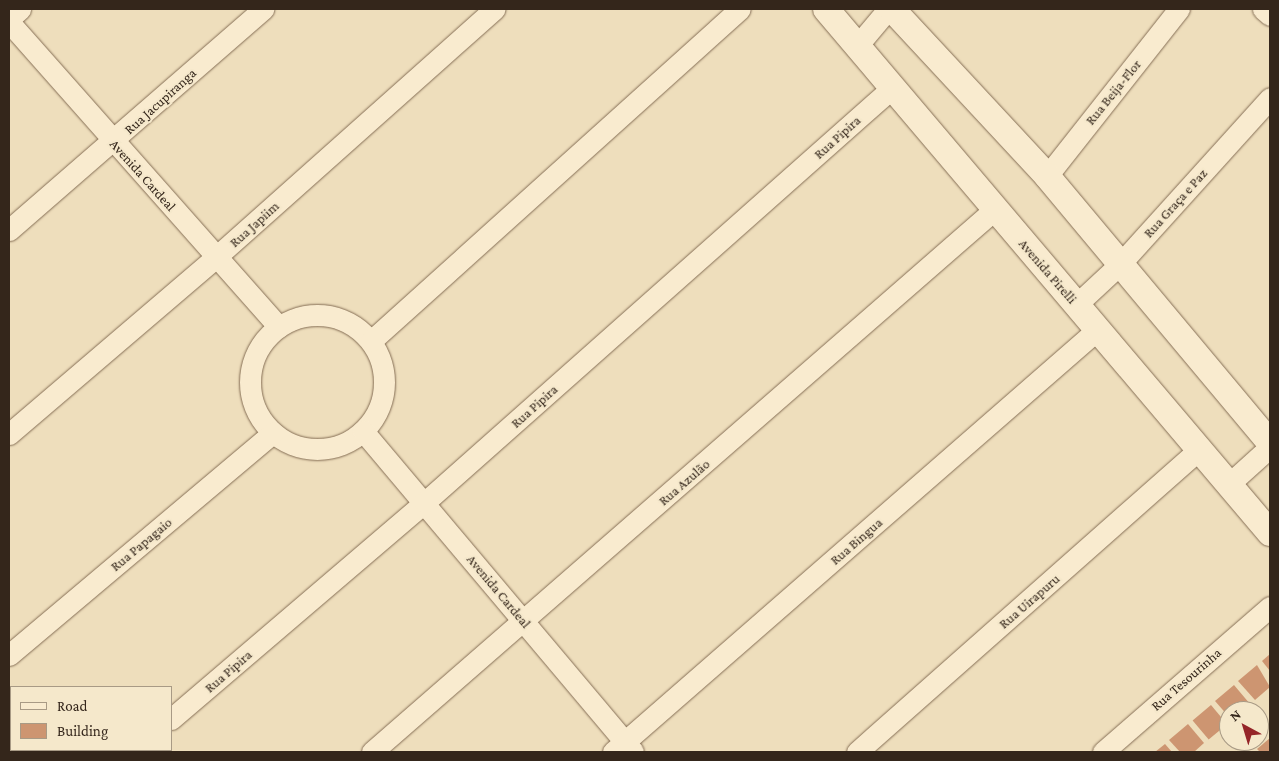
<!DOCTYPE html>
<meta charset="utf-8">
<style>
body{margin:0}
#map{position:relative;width:1279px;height:761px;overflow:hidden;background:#eedebc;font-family:"Crimson Pro",serif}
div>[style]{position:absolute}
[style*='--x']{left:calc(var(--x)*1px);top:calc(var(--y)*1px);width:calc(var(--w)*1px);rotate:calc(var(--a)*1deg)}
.building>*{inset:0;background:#cd9571;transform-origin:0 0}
.roads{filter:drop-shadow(0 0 1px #856e55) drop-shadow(0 0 1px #856e55)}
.minor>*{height:21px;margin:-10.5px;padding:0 10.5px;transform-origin:10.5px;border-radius:10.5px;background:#f9ebcf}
.minor>.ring{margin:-10.5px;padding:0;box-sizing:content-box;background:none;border:21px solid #f9ebcf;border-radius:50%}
.tertiary>*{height:26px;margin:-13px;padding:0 13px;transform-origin:13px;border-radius:13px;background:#f9ebcf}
span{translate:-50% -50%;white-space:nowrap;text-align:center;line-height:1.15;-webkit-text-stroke:4px #f5e8cb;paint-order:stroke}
.street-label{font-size:14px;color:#34261b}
.frame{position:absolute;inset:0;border:10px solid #34261b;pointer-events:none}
.legend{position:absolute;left:10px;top:686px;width:162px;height:65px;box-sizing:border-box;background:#f5e8cb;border:1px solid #a89a85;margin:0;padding:6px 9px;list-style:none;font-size:15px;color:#34261b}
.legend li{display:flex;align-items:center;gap:10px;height:25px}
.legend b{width:25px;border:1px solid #a89a85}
.north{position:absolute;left:1219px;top:701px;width:50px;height:50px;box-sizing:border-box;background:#f5e8cb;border:1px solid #a89a85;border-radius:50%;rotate:321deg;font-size:14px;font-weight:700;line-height:20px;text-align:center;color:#34261b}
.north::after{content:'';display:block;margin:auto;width:18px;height:22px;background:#952528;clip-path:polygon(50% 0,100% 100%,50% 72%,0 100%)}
</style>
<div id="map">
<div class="building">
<i style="clip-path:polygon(1270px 654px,1270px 671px,1262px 661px)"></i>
<i style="clip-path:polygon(1257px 665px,1270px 687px,1255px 700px,1238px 681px)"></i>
<i style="clip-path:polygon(1234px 685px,1250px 704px,1242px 711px,1229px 711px,1229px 717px,1215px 701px)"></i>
<i style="left:1211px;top:705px;width:25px;height:24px;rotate:50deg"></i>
<i style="clip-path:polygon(1188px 724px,1204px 743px,1194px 752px,1180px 752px,1169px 740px)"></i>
<i style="clip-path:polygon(1270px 738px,1270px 752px,1260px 752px,1257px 749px)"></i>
<i style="clip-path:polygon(1165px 744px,1172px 752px,1155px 752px)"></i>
</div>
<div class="roads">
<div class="minor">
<i style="--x:1263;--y:9;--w:9;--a:41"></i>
<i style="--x:9;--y:19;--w:15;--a:-42"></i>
<i style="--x:9;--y:22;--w:407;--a:48.5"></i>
<i style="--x:857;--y:46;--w:48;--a:-50"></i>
<i style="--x:1047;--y:176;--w:213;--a:-51.7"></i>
<i style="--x:9;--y:230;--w:337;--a:-41"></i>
<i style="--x:1076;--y:305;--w:62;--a:-43"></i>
<i style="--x:1121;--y:263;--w:222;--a:-47.9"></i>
<i class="ring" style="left:250px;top:315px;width:113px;height:113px"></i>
<i style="--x:371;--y:341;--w:496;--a:-42"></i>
<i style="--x:363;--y:431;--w:419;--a:49.9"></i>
<i style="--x:9;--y:434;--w:272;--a:-40.5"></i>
<i style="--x:216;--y:257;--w:373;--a:-41.7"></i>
<i style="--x:1229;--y:484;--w:55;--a:-42.1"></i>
<i style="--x:9;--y:655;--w:345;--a:-40.1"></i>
<i style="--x:171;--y:719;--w:334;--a:-40.5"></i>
<i style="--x:425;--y:502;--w:624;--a:-41.56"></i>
<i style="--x:133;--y:752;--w:3;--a:-45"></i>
<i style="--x:372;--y:752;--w:825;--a:-41.07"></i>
<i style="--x:613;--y:752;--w:644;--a:-41.09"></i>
<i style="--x:857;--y:752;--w:458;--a:-41.5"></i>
<i style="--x:1103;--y:752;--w:221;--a:-41"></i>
</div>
<div class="tertiary">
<i style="--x:826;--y:9;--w:687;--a:49.72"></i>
<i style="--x:892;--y:9;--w:228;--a:47.1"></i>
<i style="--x:1047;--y:176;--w:348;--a:50.1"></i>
</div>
</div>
<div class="street-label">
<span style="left:1113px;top:92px;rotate:-51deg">Rua Beija-Flor</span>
<span style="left:160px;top:101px;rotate:-42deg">Rua Jacupiranga</span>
<span style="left:837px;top:137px;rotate:-42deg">Rua Pipira</span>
<span style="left:143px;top:175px;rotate:48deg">Avenida Cardeal</span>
<span style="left:1175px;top:203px;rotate:-48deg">Rua Graça e Paz</span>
<span style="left:254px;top:224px;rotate:-42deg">Rua Japiim</span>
<span style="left:1048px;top:271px;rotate:49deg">Avenida Pirelli</span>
<span style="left:534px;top:406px;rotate:-42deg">Rua Pipira</span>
<span style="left:684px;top:482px;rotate:-41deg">Rua Azulão</span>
<span style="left:856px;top:541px;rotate:-41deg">Rua Bingua</span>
<span style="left:141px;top:544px;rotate:-40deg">Rua Papagaio</span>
<span style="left:499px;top:591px;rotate:50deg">Avenida Cardeal</span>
<span style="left:1029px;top:601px;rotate:-41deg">Rua Uirapuru</span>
<span style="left:228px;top:671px;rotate:-41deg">Rua Pipira</span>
<span style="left:1186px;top:679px;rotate:-41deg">Rua Tesourinha</span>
</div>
<div class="frame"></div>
<ul class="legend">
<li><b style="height:6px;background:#f9ebcf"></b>Road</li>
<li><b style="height:14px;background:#cd9571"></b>Building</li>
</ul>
<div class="north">N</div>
</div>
